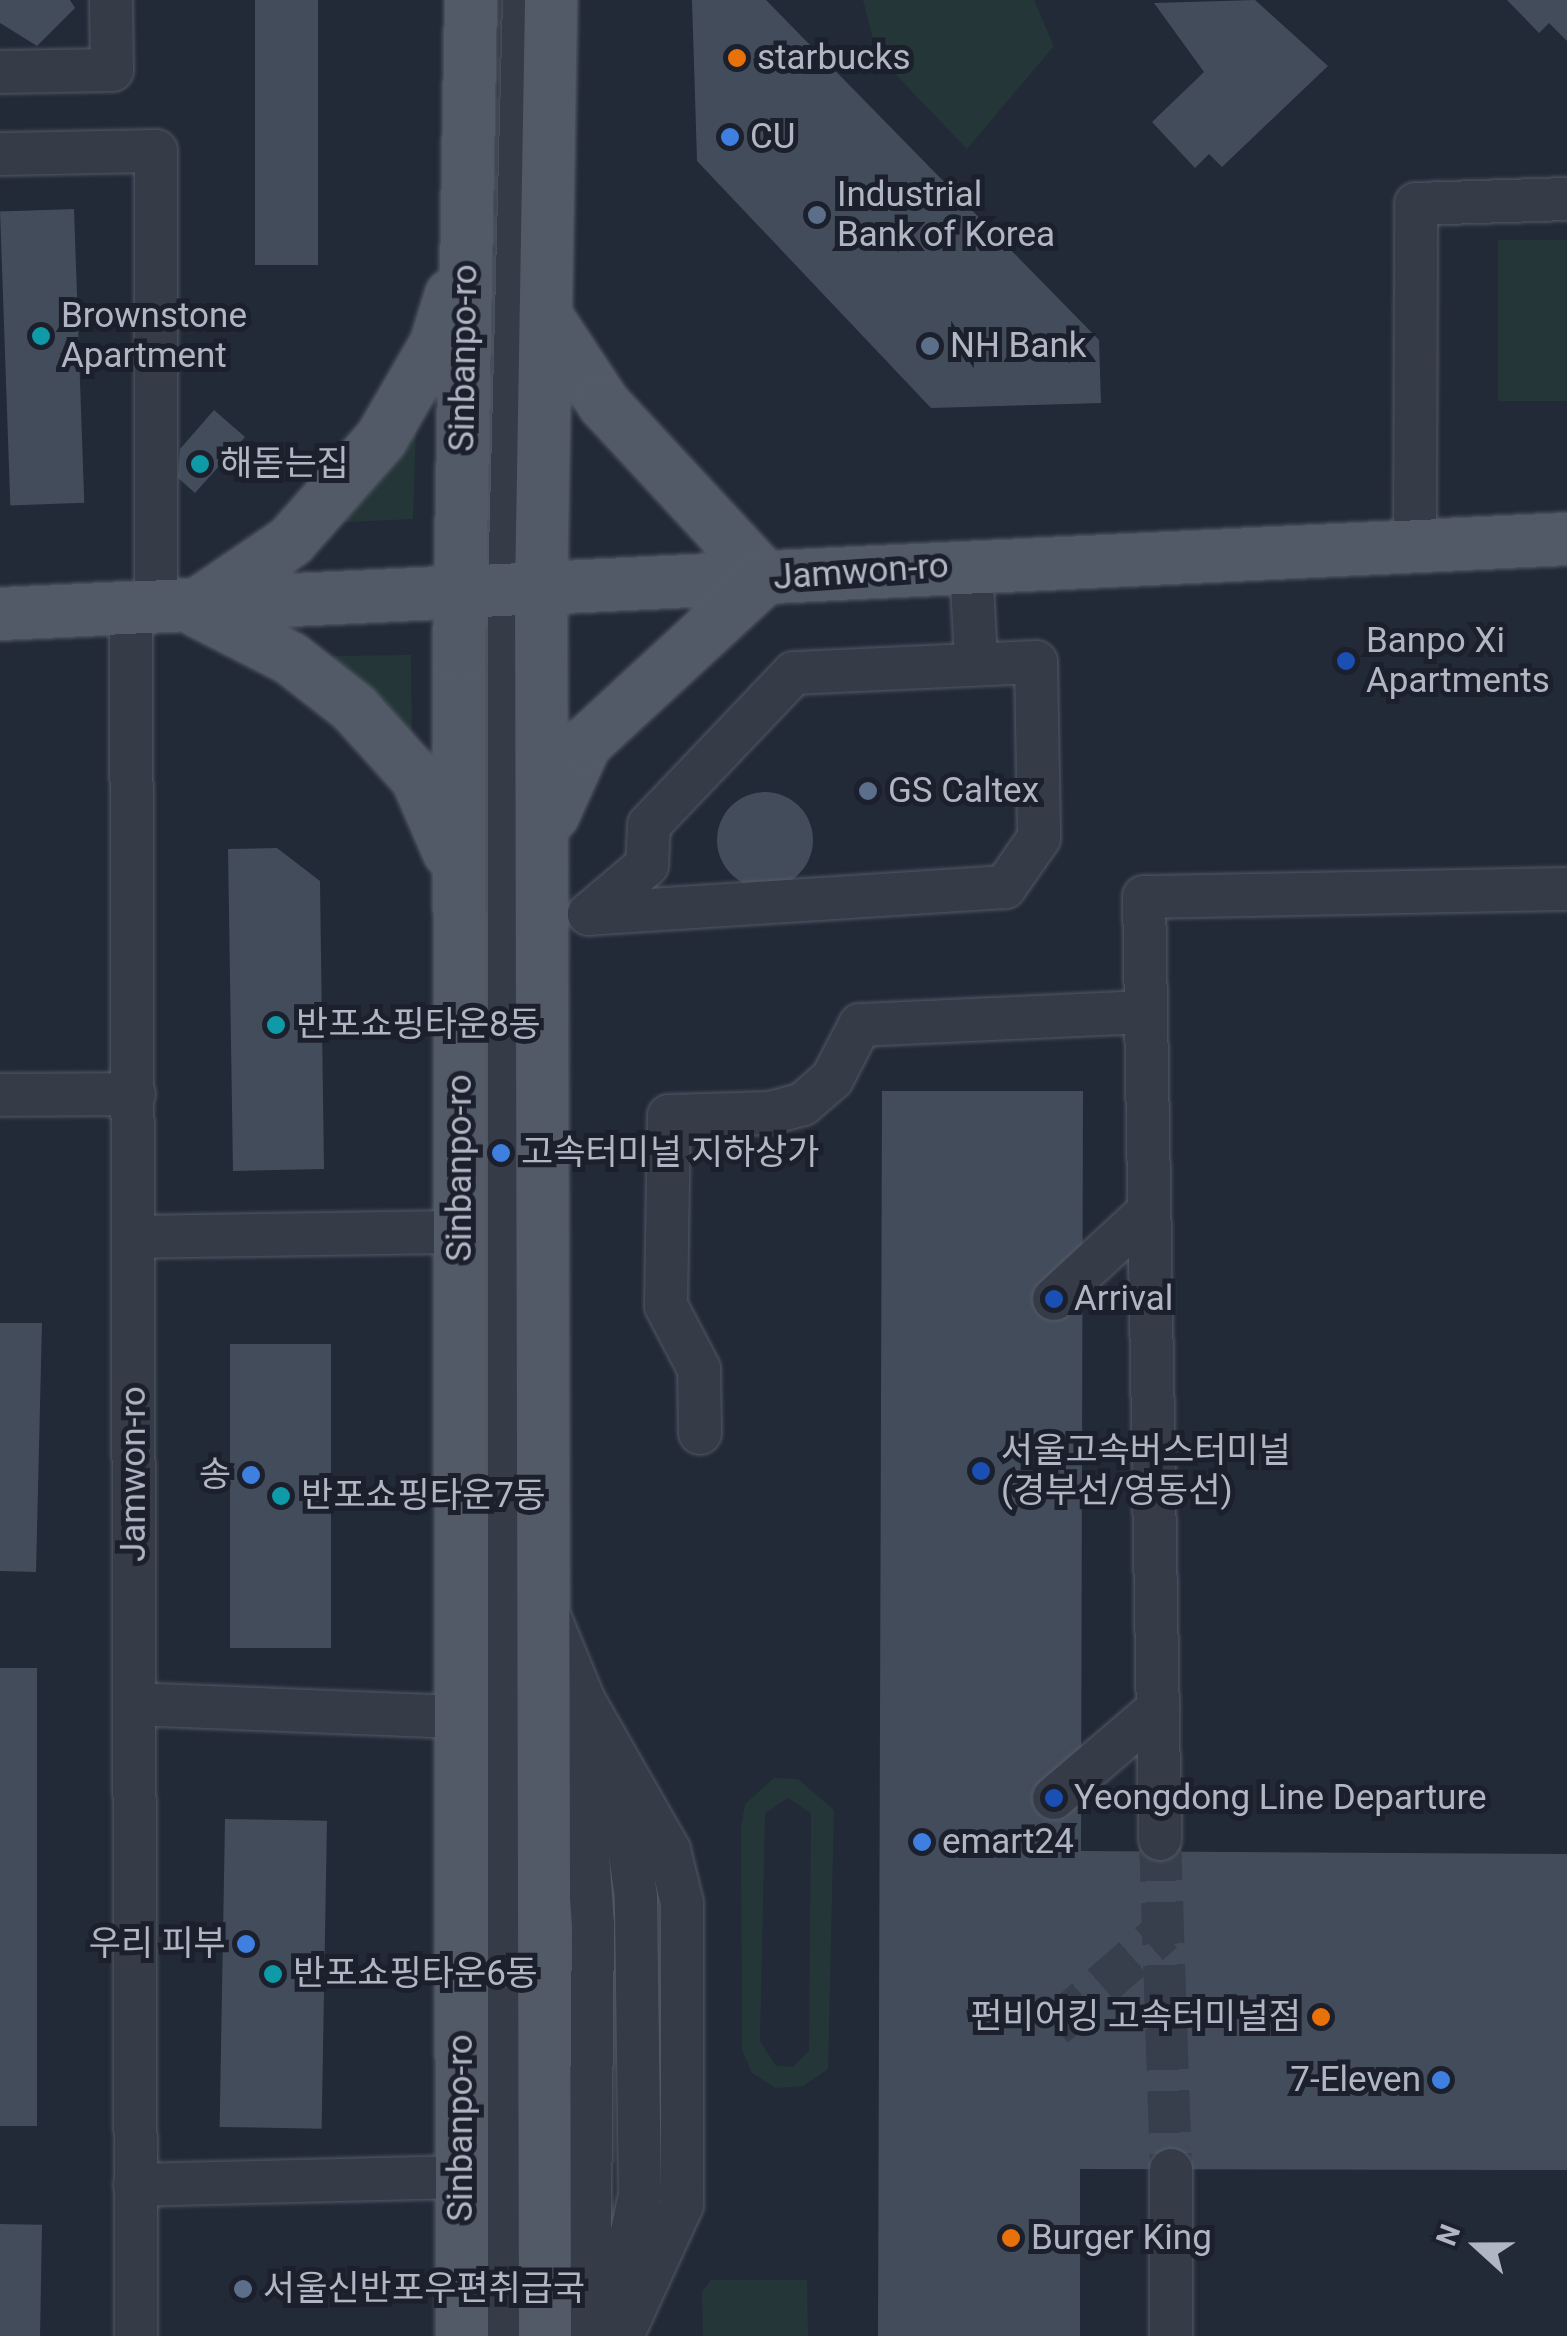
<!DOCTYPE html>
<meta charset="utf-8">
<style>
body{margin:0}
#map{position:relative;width:1567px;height:2336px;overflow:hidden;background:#222937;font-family:Roboto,"Noto Sans KR",sans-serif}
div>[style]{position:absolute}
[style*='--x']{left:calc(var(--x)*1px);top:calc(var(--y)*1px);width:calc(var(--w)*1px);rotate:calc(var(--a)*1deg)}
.green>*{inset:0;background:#253639;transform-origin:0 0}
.building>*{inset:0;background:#434c5b;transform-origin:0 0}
.round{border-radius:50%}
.minor-tunnel>*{height:42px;margin-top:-21px;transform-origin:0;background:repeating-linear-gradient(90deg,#373e4c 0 42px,transparent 0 63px)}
.roads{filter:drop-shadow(0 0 2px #535965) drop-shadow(0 0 2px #535965)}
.minor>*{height:42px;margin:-21px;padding:0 21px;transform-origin:21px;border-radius:21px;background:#353b47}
.major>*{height:52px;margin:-26px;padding:0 26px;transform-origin:26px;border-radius:26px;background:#535a67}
.dots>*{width:28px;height:28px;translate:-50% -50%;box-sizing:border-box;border:5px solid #1b202c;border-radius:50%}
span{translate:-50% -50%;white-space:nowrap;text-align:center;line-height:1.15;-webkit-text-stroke:10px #1b202c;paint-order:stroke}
.poi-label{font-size:35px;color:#b0b6c4}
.left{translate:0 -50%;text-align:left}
.right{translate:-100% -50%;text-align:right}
.street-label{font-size:35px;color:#b0b6c4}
.north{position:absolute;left:1427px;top:2196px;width:100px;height:100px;-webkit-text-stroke:8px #1b202c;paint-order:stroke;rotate:291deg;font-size:28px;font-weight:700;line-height:40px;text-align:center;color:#b0b6c4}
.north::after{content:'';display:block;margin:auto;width:35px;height:45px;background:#b0b6c4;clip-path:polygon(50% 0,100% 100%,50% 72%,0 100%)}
</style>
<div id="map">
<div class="green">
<i style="clip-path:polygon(863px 0,1034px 0,1054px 46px,967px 149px,877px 55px)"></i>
<i style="left:1567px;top:240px;width:161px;height:69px;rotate:90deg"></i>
<i style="clip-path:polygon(416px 422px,413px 519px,327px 523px)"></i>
<i style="clip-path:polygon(411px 655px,412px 738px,385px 701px,329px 656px)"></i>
<i style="clip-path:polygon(evenodd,774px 1778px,798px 1779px,834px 1810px,828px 2069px,803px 2086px,776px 2088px,752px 2073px,742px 2050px,741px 1827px,745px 1804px,774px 1778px,788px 1798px,811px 1813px,809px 2051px,793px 2067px,776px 2066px,760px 2041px,765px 1813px,788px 1798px)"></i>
<i style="clip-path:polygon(711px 2280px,807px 2280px,808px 2336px,703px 2336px,702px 2292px)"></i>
</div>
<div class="building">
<i style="clip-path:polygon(0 0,70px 0,75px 8px,37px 46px,0 23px)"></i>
<i style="left:255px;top:0;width:63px;height:265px"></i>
<i style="clip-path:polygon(692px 0,766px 0,1099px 340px,1101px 403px,931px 408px,697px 161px)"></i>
<i style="clip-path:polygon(1255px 0,1328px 66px,1222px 167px,1209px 154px,1195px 168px,1152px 122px,1204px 72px,1154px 3px)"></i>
<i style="clip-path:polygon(1507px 0,1567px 0,1567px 41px,1549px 23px,1539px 33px)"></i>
<i style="left:74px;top:209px;width:294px;height:74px;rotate:88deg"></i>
<i style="clip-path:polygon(214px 410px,245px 437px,195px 493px,178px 478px,180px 449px)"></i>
<i class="round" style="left:717px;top:792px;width:96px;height:96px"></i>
<i style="clip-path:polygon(277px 848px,320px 881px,324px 1169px,233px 1171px,228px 849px)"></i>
<i style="clip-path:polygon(882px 1091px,1083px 1091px,1081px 1851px,1567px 1854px,1567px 2170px,1080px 2169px,1080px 2336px,878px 2336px)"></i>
<i style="clip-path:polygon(0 1323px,42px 1323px,36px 1572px,0 1571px)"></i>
<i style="left:331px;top:1344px;width:304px;height:101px;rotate:90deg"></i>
<i style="left:0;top:1668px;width:37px;height:458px"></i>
<i style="left:225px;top:1819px;width:102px;height:308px;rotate:1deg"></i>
<i style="left:0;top:2224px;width:42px;height:112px;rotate:1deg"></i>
</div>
<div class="minor-tunnel">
<i style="--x:1160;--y:1839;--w:331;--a:88.1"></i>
<i style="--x:1054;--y:2027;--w:145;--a:-41.1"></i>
</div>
<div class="roads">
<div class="minor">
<i style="--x:0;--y:72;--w:112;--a:-1"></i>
<i style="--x:112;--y:70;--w:70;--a:-90.8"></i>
<i style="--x:0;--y:154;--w:156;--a:-1.1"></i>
<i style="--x:156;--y:151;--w:460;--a:90"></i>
<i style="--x:1415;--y:542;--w:338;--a:-89.8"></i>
<i style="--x:1416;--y:204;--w:151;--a:-1.9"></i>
<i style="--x:971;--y:565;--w:97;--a:87"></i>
<i style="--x:131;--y:612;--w:1724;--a:89.83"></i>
<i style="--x:1036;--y:662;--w:176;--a:89"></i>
<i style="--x:1039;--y:838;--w:60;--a:124.8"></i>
<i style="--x:1005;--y:887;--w:417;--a:176.3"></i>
<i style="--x:589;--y:914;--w:76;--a:-40.2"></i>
<i style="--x:647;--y:865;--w:40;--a:-87.1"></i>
<i style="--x:649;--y:825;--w:210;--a:-46.4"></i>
<i style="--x:794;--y:673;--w:242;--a:-2.6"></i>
<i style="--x:0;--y:1095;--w:134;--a:-0.4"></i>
<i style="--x:134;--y:1237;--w:327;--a:-0.9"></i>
<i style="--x:1054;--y:1299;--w:129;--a:-42.8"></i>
<i style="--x:700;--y:1433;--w:64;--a:-90.9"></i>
<i style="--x:699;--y:1369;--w:71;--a:-117.6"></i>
<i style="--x:666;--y:1306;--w:190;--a:-89.1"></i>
<i style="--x:669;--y:1116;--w:101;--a:-1.7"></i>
<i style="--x:770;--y:1113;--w:34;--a:-15"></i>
<i style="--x:803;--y:1104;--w:38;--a:-41"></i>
<i style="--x:832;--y:1079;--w:61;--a:-62.6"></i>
<i style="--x:860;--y:1025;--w:286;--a:-2.6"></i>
<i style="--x:549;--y:1616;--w:92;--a:67.6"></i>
<i style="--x:584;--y:1701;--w:172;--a:60.3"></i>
<i style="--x:669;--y:1850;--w:55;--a:76.2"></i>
<i style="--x:682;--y:1903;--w:302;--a:90"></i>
<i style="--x:682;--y:2205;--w:144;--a:114.6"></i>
<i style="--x:577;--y:1697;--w:228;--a:86"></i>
<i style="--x:593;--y:1924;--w:412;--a:90.6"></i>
<i style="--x:135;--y:1704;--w:326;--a:2.3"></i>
<i style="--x:1054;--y:1798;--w:137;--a:-40.6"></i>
<i style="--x:1160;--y:1839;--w:942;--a:-90.97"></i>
<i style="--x:1144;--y:897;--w:423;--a:-1.1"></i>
<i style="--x:135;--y:2185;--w:326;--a:-1.4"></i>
<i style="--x:617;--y:2299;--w:107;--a:-77.5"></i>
<i style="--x:640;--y:2195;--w:298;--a:-90.8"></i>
<i style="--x:636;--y:1897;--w:108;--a:-98"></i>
<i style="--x:509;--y:2336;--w:1744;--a:-90"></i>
<i style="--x:509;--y:592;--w:592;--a:-88.55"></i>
<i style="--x:1171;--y:2336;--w:166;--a:-90"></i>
</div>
<div class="major">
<i style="--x:546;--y:316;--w:105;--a:56.6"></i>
<i style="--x:604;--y:404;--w:237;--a:47.2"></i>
<i style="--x:197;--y:605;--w:114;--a:-34.2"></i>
<i style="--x:291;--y:541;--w:136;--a:-48.6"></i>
<i style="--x:381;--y:439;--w:110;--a:-59.9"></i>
<i style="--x:436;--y:344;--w:51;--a:-73"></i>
<i style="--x:196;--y:610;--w:106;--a:27.1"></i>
<i style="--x:290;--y:658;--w:81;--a:38"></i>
<i style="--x:354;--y:708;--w:94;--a:48"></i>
<i style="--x:417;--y:778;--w:81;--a:66.6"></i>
<i style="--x:0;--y:614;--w:1569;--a:-2.74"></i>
<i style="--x:553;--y:815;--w:78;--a:-65.7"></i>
<i style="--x:585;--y:744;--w:245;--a:-42.7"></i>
<i style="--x:462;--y:2336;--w:1681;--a:-90.1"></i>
<i style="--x:459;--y:655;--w:655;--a:-88.95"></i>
<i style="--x:545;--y:2336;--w:1745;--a:-90.13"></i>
<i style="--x:541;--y:591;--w:591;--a:-89.03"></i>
</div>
</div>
<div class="dots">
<i style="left:737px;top:58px;background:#e8710a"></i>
<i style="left:730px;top:137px;background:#3f7fe0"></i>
<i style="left:817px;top:215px;background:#5c6f8a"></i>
<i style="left:41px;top:336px;background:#0f9aa8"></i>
<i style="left:930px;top:346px;background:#5c6f8a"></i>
<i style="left:200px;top:464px;background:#0f9aa8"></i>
<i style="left:1346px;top:661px;background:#1a4fb4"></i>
<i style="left:868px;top:791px;background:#5c6f8a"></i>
<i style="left:276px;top:1025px;background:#0f9aa8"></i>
<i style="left:501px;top:1153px;background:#3f7fe0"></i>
<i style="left:1054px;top:1299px;background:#1a4fb4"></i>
<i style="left:981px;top:1471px;background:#1a4fb4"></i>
<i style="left:251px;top:1475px;background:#3f7fe0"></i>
<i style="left:281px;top:1496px;background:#0f9aa8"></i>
<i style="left:1054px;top:1798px;background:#1a4fb4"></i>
<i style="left:922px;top:1842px;background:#3f7fe0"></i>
<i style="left:246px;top:1944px;background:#3f7fe0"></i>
<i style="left:273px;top:1974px;background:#0f9aa8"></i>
<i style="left:1321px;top:2017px;background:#e8710a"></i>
<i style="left:1441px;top:2080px;background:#3f7fe0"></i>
<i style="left:1011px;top:2238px;background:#e8710a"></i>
<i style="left:243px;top:2289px;background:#5c6f8a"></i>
</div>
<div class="poi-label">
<span class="left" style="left:757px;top:58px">starbucks</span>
<span class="left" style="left:750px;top:137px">CU</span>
<span class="left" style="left:837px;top:215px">Industrial<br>Bank of Korea</span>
<span class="left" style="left:61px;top:336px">Brownstone<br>Apartment</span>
<span class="left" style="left:950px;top:346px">NH Bank</span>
<span class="left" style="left:220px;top:464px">해돋는집</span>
<span class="left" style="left:1366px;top:661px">Banpo Xi<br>Apartments</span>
<span class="left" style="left:888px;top:791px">GS Caltex</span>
<span class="left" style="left:296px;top:1025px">반포쇼핑타운8동</span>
<span class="left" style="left:521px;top:1153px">고속터미널 지하상가</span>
<span class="left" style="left:1074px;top:1299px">Arrival</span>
<span class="left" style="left:1001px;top:1471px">서울고속버스터미널<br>(경부선/영동선)</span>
<span class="right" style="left:231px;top:1475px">송</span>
<span class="left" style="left:301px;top:1496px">반포쇼핑타운7동</span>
<span class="left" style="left:1074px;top:1798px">Yeongdong Line Departure</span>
<span class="left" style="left:942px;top:1842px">emart24</span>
<span class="right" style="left:226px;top:1944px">우리 피부</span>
<span class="left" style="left:293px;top:1974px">반포쇼핑타운6동</span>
<span class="right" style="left:1301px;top:2017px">펀비어킹 고속터미널점</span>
<span class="right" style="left:1421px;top:2080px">7-Eleven</span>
<span class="left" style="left:1031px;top:2238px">Burger King</span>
<span class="left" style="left:263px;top:2289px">서울신반포우편취급국</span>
</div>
<div class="street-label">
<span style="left:464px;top:358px;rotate:-89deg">Sinbanpo-ro</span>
<span style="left:861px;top:572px;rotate:-4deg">Jamwon-ro</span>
<span style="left:460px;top:1168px;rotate:-90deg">Sinbanpo-ro</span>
<span style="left:134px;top:1474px;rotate:-90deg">Jamwon-ro</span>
<span style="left:461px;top:2128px;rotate:-90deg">Sinbanpo-ro</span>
</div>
<div class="north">N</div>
</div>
